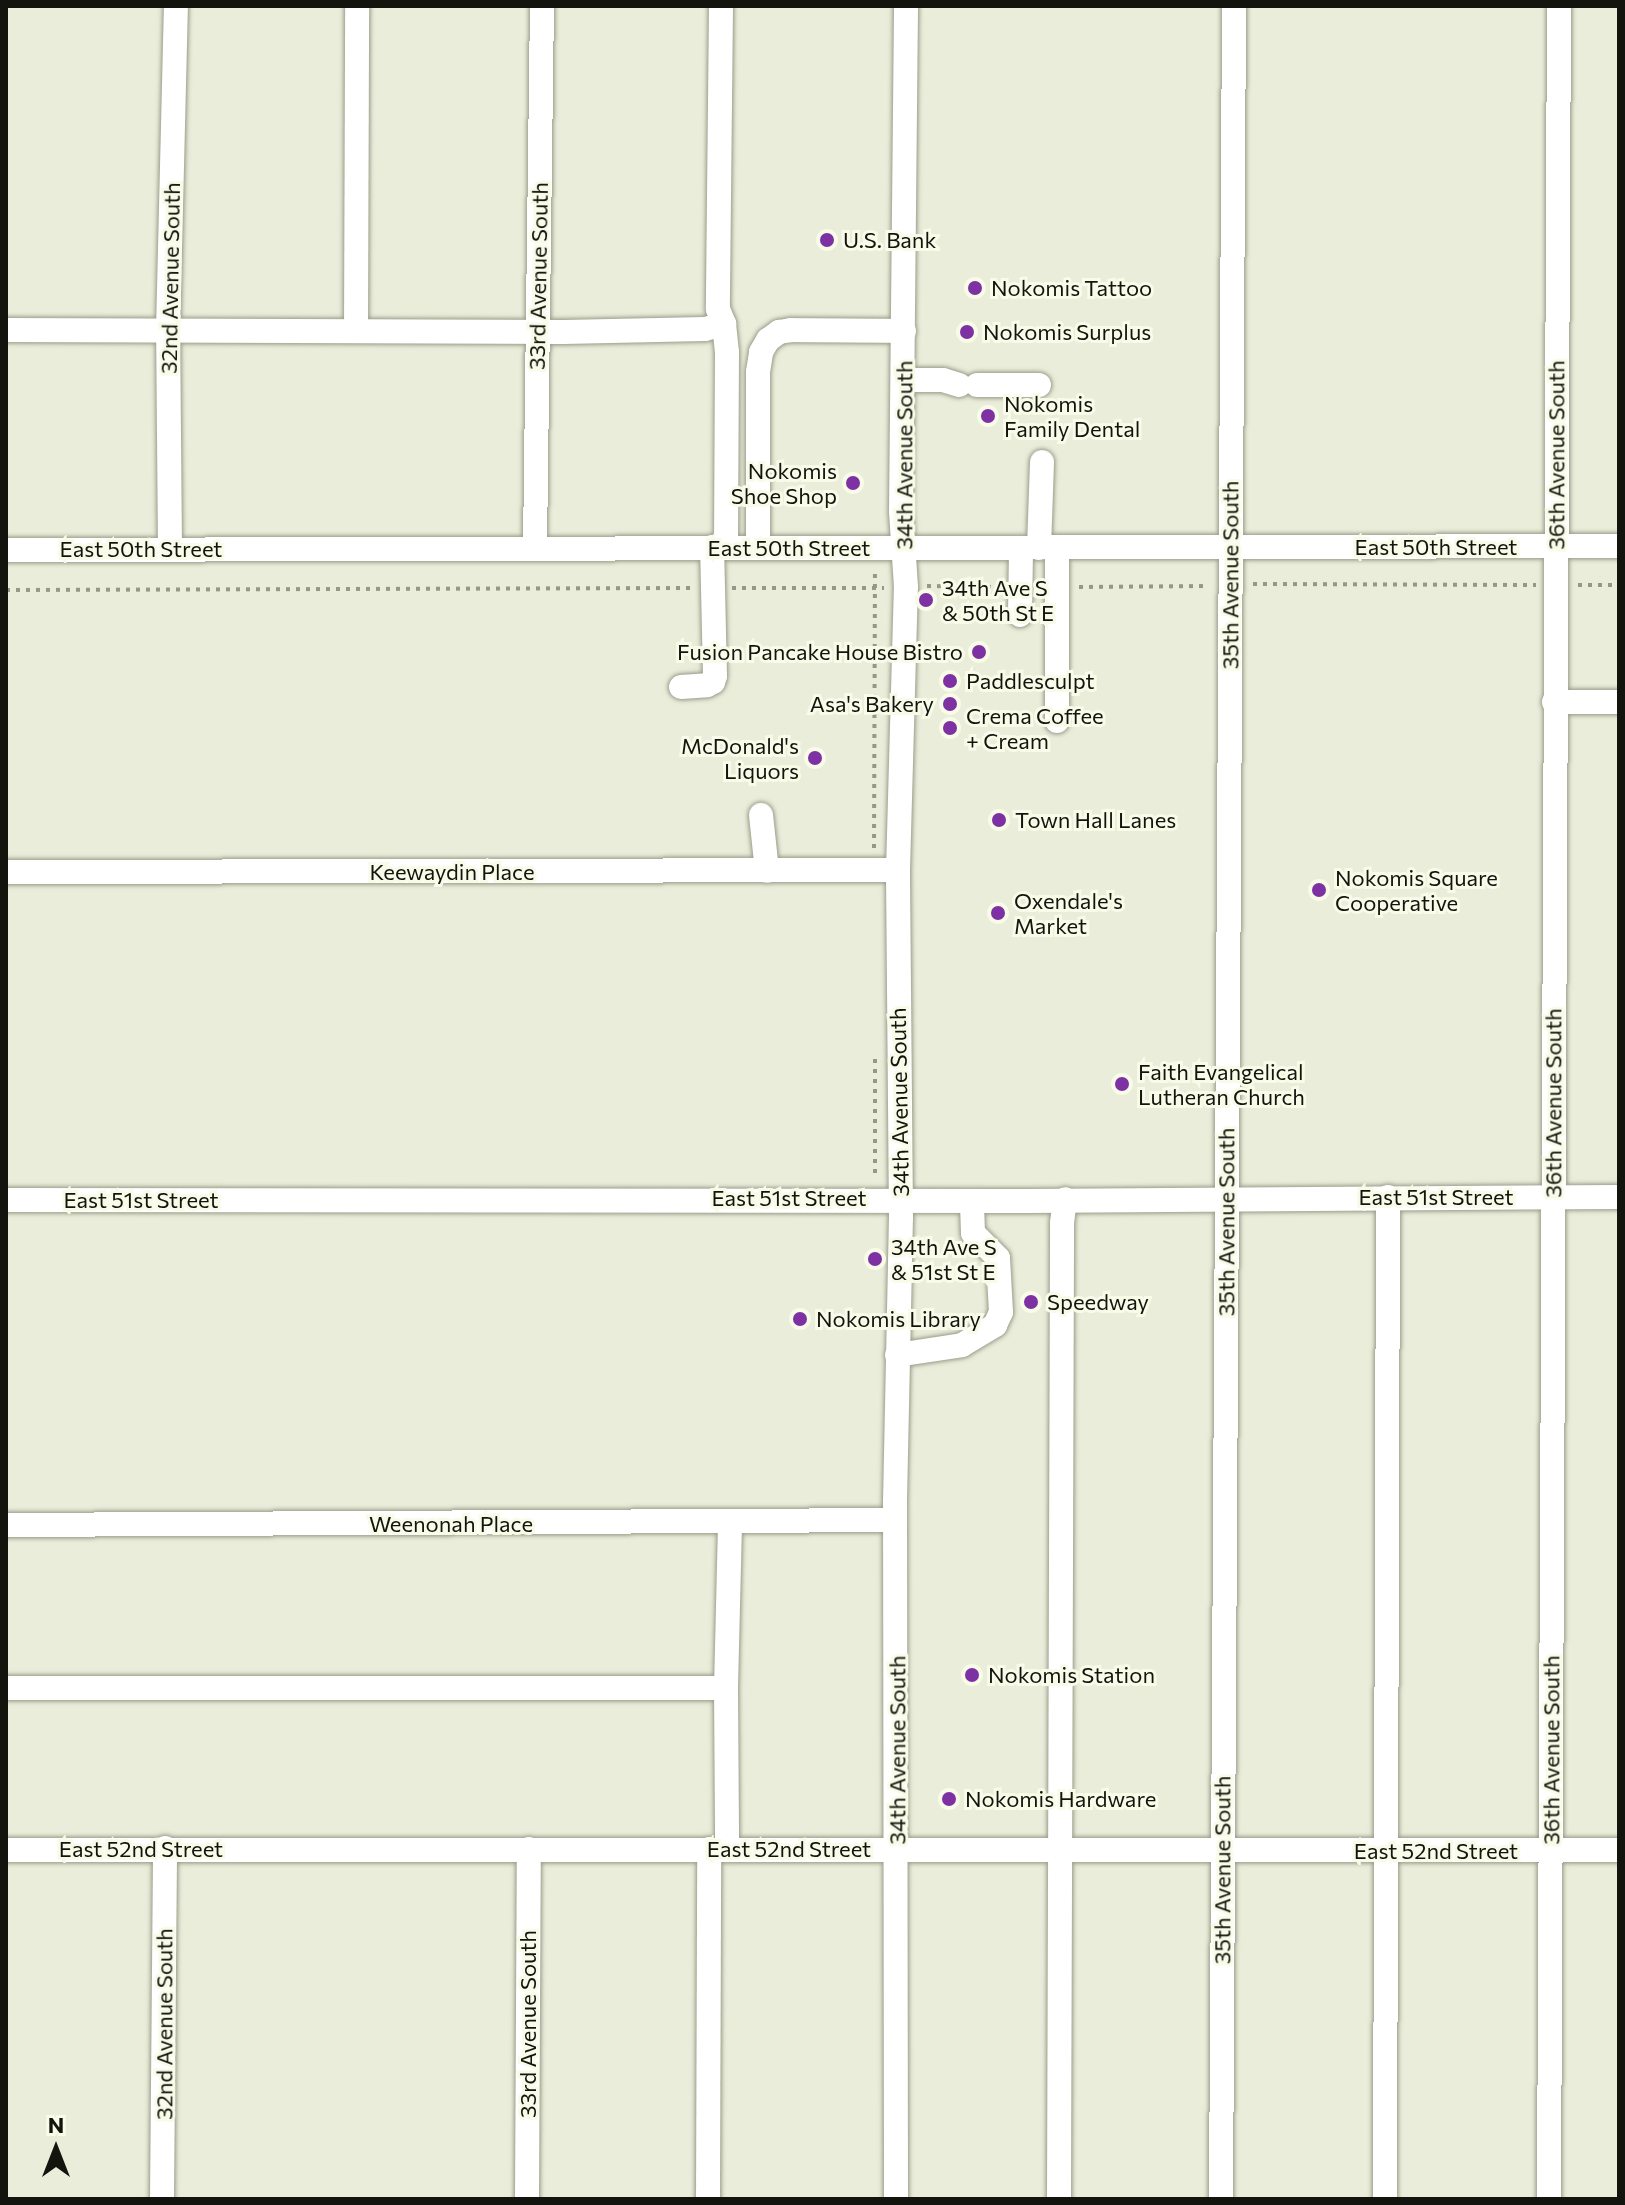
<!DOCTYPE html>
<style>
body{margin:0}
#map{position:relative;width:1625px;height:2205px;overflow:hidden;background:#eaedda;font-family:Commissioner,sans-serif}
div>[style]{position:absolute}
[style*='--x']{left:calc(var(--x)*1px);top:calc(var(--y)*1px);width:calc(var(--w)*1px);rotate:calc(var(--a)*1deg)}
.path>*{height:4px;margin-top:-2px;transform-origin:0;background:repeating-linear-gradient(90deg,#959789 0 4px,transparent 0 10px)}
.roads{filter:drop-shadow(0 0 2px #9a9d8a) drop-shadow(0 0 2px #9a9d8a)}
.minor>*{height:24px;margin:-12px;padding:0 12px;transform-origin:12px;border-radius:12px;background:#fff}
.dots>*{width:22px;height:22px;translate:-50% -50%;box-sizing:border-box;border:4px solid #f7fbe7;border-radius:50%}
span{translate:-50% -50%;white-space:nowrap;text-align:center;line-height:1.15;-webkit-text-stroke:6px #f7fbe7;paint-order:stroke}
.poi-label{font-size:22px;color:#13140e}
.left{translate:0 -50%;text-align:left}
.right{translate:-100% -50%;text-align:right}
.street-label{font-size:22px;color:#13140e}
.frame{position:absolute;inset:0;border:8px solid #13140e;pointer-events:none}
.north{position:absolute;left:16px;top:2109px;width:80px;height:80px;-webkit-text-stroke:6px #f7fbe7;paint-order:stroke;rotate:0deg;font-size:22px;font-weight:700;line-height:32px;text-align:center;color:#13140e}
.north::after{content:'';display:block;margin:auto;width:28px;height:36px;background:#13140e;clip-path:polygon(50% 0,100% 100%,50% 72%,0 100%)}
</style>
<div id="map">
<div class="path">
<i style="--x:1253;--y:584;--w:283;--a:0.2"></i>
<i style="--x:1578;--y:585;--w:41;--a:0"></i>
<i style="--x:927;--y:586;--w:71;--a:0.8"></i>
<i style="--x:1079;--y:587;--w:130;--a:-0.4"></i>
<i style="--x:732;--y:588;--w:152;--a:0"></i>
<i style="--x:6;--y:590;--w:686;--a:-0.17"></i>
<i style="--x:874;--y:848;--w:280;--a:-89.8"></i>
<i style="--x:875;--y:1059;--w:119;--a:90"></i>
</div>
<div class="roads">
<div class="minor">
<i style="--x:721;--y:6;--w:303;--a:90.6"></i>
<i style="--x:718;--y:309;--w:16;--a:68"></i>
<i style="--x:724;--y:324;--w:28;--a:84"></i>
<i style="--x:727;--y:352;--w:195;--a:90.3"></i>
<i style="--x:6;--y:330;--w:557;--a:0.21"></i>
<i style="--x:563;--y:332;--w:142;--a:-1.2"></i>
<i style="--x:705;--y:329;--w:20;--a:-15"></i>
<i style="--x:356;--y:331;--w:325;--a:-89.8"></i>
<i style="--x:903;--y:380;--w:40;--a:0"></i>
<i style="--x:943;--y:380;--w:17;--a:17"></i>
<i style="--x:977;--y:385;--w:62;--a:0"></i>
<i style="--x:535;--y:546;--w:540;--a:-89.26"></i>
<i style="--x:758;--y:548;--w:176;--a:-90"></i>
<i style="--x:758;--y:372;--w:20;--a:-81"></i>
<i style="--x:761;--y:352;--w:14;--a:-60"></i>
<i style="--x:768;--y:340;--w:14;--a:-36"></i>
<i style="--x:779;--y:332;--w:12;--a:-9"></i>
<i style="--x:791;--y:330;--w:113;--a:0.5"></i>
<i style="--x:1039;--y:548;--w:86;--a:-88"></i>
<i style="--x:170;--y:549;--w:219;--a:-90.5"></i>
<i style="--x:168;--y:330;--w:324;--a:-88.6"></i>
<i style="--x:6;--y:550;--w:1613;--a:-0.14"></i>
<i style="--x:1020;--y:615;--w:67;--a:-89.1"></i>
<i style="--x:681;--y:687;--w:26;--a:-4"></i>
<i style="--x:707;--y:685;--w:7;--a:-27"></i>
<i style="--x:713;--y:682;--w:6;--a:-72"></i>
<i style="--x:715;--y:676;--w:129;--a:-91.3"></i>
<i style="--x:1554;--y:702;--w:65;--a:0"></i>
<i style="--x:1057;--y:721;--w:173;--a:-90"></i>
<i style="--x:761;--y:815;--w:56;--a:83.9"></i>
<i style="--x:6;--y:872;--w:892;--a:-0.13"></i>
<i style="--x:6;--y:1200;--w:1021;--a:0.06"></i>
<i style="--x:1027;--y:1201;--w:592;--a:-0.39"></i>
<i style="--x:897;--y:1355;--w:66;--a:-8.7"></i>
<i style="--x:962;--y:1345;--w:39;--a:-31"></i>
<i style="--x:995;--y:1325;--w:14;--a:-65"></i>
<i style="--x:1001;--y:1312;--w:54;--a:-93.2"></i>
<i style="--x:998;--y:1258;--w:35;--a:-135"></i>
<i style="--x:973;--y:1233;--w:32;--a:-92"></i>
<i style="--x:6;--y:1525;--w:889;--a:-0.32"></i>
<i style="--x:6;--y:1688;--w:720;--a:0"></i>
<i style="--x:726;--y:1688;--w:165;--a:-88.6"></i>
<i style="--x:726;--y:1688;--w:162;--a:89.6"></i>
<i style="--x:6;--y:1850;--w:1613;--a:0"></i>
<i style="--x:162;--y:2199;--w:351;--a:-89.5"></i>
<i style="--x:527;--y:2199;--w:350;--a:-89.7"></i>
<i style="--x:708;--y:2199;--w:350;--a:-89.8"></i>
<i style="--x:896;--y:2199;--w:697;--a:-90.08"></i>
<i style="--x:895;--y:1502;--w:284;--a:-88.8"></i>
<i style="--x:901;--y:1218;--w:348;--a:-90.5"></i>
<i style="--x:898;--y:870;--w:283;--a:-88.4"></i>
<i style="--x:906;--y:587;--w:76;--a:-93.8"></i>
<i style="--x:901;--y:511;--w:505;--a:-89.43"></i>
<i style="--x:1059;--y:2199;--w:976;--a:-89.82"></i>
<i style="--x:1062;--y:1223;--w:24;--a:-83"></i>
<i style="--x:1221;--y:2199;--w:2193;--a:-89.66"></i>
<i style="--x:1385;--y:2199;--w:1002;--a:-89.83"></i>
<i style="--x:1549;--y:2199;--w:2193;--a:-89.74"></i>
</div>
</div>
<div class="dots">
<i style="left:827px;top:240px;background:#7e31a2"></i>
<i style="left:975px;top:288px;background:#7e31a2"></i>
<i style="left:967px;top:332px;background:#7e31a2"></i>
<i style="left:988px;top:416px;background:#7e31a2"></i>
<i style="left:853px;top:483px;background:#7e31a2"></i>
<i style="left:926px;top:600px;background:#7e31a2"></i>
<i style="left:979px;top:652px;background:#7e31a2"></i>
<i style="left:950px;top:681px;background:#7e31a2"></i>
<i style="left:950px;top:704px;background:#7e31a2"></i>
<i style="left:950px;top:728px;background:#7e31a2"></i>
<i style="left:815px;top:758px;background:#7e31a2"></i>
<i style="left:999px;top:820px;background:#7e31a2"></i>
<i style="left:1319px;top:890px;background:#7e31a2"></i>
<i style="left:998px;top:913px;background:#7e31a2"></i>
<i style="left:1122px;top:1084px;background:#7e31a2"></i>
<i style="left:875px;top:1259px;background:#7e31a2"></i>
<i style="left:1031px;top:1302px;background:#7e31a2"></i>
<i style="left:800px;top:1319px;background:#7e31a2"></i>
<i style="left:972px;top:1675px;background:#7e31a2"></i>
<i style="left:949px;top:1799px;background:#7e31a2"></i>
</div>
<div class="poi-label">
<span class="left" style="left:843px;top:240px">U.S. Bank</span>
<span class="left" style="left:991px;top:288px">Nokomis Tattoo</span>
<span class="left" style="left:983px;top:332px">Nokomis Surplus</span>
<span class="left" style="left:1004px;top:416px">Nokomis<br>Family Dental</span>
<span class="right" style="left:837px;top:483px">Nokomis<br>Shoe Shop</span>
<span class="left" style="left:942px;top:600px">34th Ave S<br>&amp; 50th St E</span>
<span class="right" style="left:963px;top:652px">Fusion Pancake House Bistro</span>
<span class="left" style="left:966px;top:681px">Paddlesculpt</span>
<span class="right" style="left:934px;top:704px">Asa's Bakery</span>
<span class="left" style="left:966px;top:728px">Crema Coffee<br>+ Cream</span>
<span class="right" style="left:799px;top:758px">McDonald's<br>Liquors</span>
<span class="left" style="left:1015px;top:820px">Town Hall Lanes</span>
<span class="left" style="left:1335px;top:890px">Nokomis Square<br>Cooperative</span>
<span class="left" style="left:1014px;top:913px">Oxendale's<br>Market</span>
<span class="left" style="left:1138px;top:1084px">Faith Evangelical<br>Lutheran Church</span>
<span class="left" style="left:891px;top:1259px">34th Ave S<br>&amp; 51st St E</span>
<span class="left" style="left:1047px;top:1302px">Speedway</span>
<span class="left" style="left:816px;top:1319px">Nokomis Library</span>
<span class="left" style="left:988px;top:1675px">Nokomis Station</span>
<span class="left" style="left:965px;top:1799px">Nokomis Hardware</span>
</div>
<div class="street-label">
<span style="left:538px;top:276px;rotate:-89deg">33rd Avenue South</span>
<span style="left:170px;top:278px;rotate:-89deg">32nd Avenue South</span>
<span style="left:904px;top:455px;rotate:-90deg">34th Avenue South</span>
<span style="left:1556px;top:455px;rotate:-90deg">36th Avenue South</span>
<span style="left:1436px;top:547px">East 50th Street</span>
<span style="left:789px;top:548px">East 50th Street</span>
<span style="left:141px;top:549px">East 50th Street</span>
<span style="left:1230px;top:575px;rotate:-90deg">35th Avenue South</span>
<span style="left:452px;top:872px">Keewaydin Place</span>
<span style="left:899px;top:1102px;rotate:-91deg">34th Avenue South</span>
<span style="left:1553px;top:1103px;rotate:-90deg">36th Avenue South</span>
<span style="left:1436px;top:1197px">East 51st Street</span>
<span style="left:789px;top:1198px">East 51st Street</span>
<span style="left:141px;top:1200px">East 51st Street</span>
<span style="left:1226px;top:1222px;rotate:-90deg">35th Avenue South</span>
<span style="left:451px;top:1524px">Weenonah Place</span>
<span style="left:897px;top:1750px;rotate:-90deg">34th Avenue South</span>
<span style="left:1551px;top:1750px;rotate:-90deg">36th Avenue South</span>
<span style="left:141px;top:1849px">East 52nd Street</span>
<span style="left:789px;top:1849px">East 52nd Street</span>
<span style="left:1436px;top:1851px">East 52nd Street</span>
<span style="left:1222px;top:1870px;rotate:-90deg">35th Avenue South</span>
<span style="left:164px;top:2024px;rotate:-90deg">32nd Avenue South</span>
<span style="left:528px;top:2024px;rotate:-90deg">33rd Avenue South</span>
</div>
<div class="frame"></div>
<div class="north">N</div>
</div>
